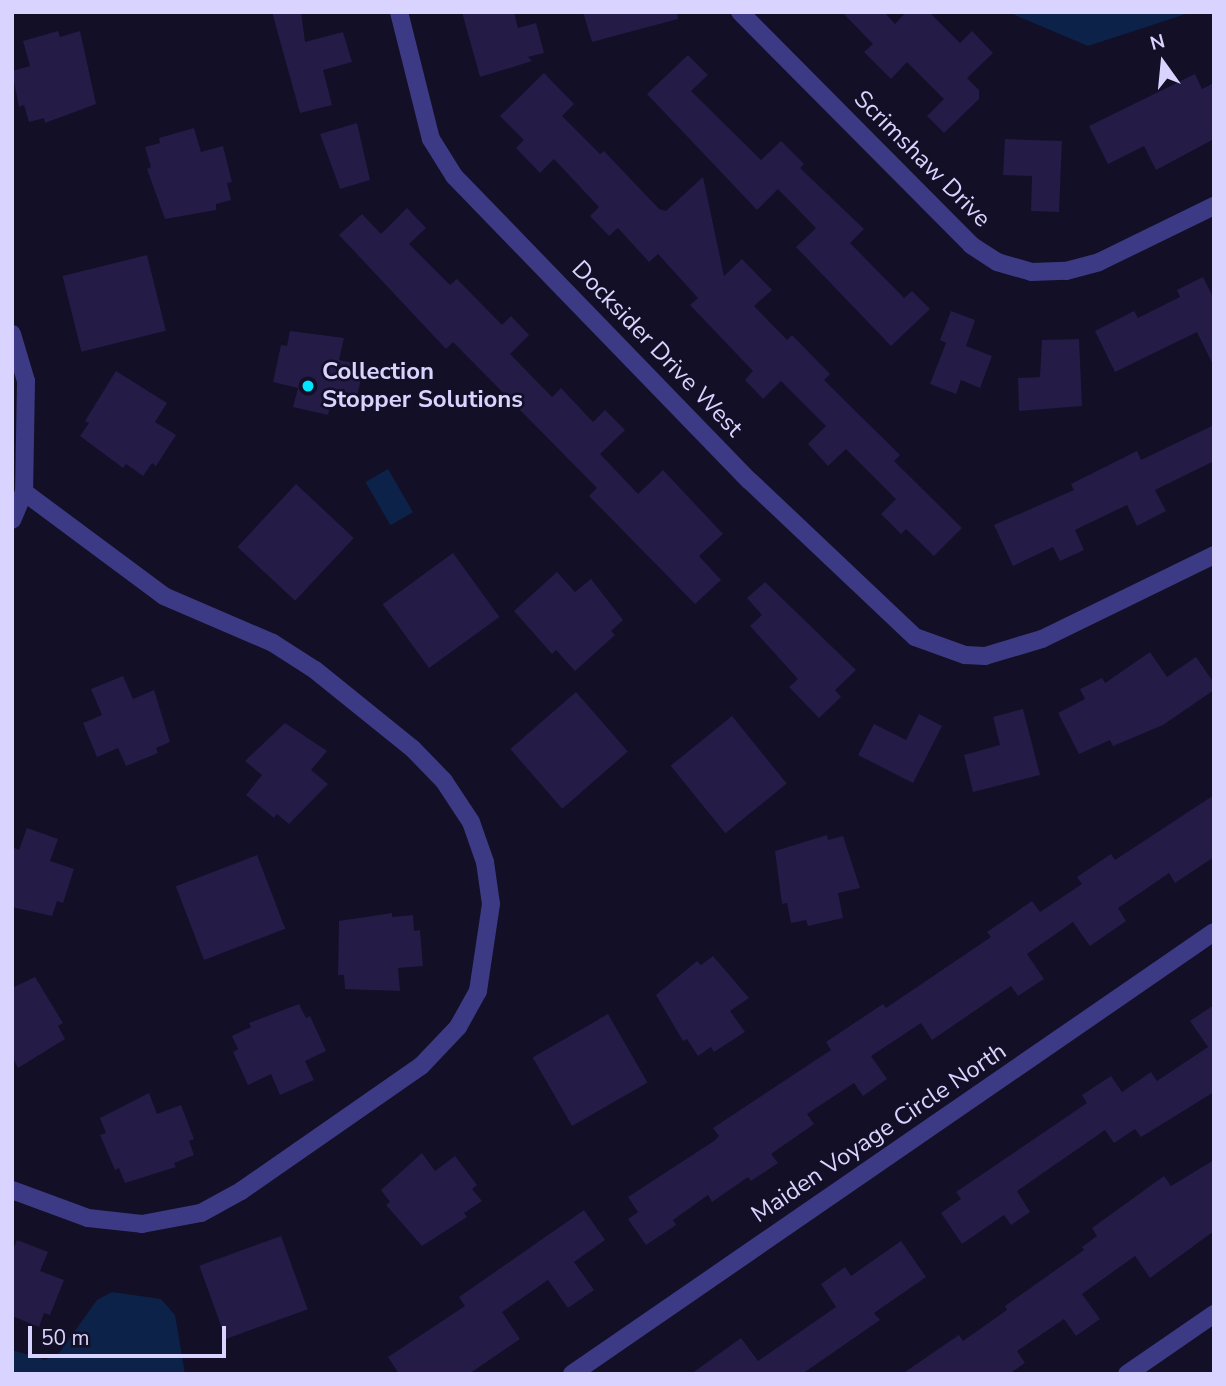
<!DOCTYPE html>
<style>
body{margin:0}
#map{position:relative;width:1226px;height:1386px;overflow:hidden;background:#130f26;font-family:"Nunito Sans",sans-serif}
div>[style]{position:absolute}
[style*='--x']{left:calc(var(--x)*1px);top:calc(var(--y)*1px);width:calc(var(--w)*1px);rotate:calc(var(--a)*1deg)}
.water>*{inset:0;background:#0c2248;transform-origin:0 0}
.building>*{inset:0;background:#241b47;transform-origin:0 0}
.street>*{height:18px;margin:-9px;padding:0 9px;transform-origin:9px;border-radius:9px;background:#3d3a85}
.dots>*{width:19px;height:19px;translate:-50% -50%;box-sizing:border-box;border:4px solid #130f26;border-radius:50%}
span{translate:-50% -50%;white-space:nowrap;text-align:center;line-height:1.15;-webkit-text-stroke:5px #130f26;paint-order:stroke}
.street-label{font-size:24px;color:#d9d4ff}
.poi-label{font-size:24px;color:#d9d4ff;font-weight:700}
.left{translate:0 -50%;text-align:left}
.frame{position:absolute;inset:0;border:14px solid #d9d4ff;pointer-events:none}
.north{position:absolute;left:1128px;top:28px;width:70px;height:70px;-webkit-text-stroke:5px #130f26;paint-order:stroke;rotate:345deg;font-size:19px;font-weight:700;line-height:28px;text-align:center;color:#d9d4ff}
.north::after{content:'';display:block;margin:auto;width:24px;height:32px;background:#d9d4ff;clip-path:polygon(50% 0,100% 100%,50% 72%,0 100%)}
.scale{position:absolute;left:28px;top:1326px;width:198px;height:32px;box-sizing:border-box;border:4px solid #d9d4ff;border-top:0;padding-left:9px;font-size:21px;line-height:24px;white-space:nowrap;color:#d9d4ff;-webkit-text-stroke:5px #130f26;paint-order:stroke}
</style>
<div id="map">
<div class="water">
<i style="clip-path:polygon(1008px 12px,1192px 12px,1088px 46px)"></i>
<i style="left:388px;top:469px;width:50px;height:26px;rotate:60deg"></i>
<i style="clip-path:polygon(112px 1292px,161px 1299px,175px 1315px,185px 1374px,12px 1374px,12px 1350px,45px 1360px,59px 1353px,97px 1300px)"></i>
</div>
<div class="building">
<i style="clip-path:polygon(272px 12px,301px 12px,305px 42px,343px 32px,352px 62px,323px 70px,332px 105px,300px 113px)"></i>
<i style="clip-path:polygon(462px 12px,514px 12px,518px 28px,536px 23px,544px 53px,528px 57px,532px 61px,480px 77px)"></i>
<i style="clip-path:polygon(583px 12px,677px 12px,678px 19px,592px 42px)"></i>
<i style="clip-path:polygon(842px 12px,884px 12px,895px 24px,906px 12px,929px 12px,960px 43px,972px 31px,993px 53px,967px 78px,979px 90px,979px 99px,944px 133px,927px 116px,944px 99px,907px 62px,891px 79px,864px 52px,873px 44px)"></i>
<i style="clip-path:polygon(58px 31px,60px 37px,80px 31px,96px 104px,45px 123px,44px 118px,29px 122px,24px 105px,19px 107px,12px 71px,30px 66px,23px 41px)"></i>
<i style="clip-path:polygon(688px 55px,708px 75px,691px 91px,761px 160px,781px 141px,804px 164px,800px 168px,864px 229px,850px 243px,904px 298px,912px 291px,930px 309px,891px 346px,796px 247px,816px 228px,778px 189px,757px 210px,647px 94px)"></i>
<i style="clip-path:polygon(544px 73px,574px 104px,562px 116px,600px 154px,604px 151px,659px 209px,666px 211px,703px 177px,724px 276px,742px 259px,772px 290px,754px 306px,787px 340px,792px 335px,830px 374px,824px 380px,900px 455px,894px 461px,962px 528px,934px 556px,906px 529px,901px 534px,881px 514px,896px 499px,846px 449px,828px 466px,808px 444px,826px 426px,781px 381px,763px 399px,745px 380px,753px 371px,690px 305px,698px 298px,658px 254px,649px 262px,618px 228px,609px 236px,590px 216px,599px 207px,554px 159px,540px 173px,516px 148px,524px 140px,500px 116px)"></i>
<i style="clip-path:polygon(1195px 74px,1202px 89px,1214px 83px,1214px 139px,1156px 170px,1144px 146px,1108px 164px,1089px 126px)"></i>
<i style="clip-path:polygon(357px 123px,370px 180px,340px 189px,320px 134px)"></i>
<i style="clip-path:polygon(194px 128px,201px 152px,223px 146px,232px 182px,227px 183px,231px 200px,216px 204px,216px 210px,165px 219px,147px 169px,151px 167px,145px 147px,160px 143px,159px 138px)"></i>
<i style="clip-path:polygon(1005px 139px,1062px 141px,1059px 212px,1031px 211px,1032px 176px,1003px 175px)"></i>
<i style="clip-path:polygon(407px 208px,426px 228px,409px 244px,450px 285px,457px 279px,502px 325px,511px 316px,529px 335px,510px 354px,552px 397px,561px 388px,593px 422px,605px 410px,625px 430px,600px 454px,638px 494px,663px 470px,723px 534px,699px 556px,721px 580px,695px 604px,589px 496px,597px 488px,453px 342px,446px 349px,339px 235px,362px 214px,381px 234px)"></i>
<i style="left:147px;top:255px;width:78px;height:87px;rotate:76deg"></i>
<i style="clip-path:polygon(1203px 277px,1214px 299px,1214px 367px,1197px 332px,1115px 372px,1095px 331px,1134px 311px,1138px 318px,1180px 297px,1177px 290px)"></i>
<i style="clip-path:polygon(951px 311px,975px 320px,966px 346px,992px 356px,980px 388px,961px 380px,956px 394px,930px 384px,946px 343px,940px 340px)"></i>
<i style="clip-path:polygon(290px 331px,344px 338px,339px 360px,364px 365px,356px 401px,333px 395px,328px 415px,293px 407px,298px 388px,273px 382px,281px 345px,287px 346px)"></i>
<i style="clip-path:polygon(1079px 339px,1082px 406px,1019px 411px,1018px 378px,1040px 377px,1042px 340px)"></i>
<i style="clip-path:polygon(116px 371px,167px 403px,155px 422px,176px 435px,156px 466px,152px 463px,143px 476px,126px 464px,123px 468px,80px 436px,89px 423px,85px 421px)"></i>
<i style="clip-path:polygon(1214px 425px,1214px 461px,1155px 490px,1166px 511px,1137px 526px,1127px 505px,1075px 530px,1084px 550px,1060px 561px,1053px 547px,1013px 566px,994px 525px,1074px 490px,1071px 484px,1137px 451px,1141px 460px)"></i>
<i style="left:296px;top:484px;width:79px;height:86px;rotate:43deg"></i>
<i style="left:453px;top:553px;width:79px;height:87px;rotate:54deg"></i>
<i style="clip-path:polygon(557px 572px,575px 592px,591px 579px,623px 620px,611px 631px,615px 635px,575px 671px,556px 650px,552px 654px,514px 611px)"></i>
<i style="clip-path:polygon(765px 582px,856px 670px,835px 690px,841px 697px,819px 718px,789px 687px,798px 679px,750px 626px,762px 615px,747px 598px)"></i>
<i style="clip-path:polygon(1150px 652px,1167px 677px,1196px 657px,1214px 683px,1214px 690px,1163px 725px,1113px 746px,1110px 740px,1079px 754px,1058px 713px,1085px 699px,1080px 689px,1102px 678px,1105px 683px)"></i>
<i style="clip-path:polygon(123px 676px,133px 699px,154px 690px,170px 742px,156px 748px,158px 753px,126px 766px,118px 748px,97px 757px,83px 723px,102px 715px,91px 689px)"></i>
<i style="left:576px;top:692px;width:79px;height:87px;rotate:49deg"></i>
<i style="clip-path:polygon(1023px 709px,1040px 775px,973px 792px,964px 755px,1000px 745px,993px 717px)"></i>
<i style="clip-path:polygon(919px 714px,942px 726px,913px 783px,858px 755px,874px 724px,906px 740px)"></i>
<i style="left:732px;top:716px;width:87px;height:79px;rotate:51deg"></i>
<i style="clip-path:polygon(285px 723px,327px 751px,311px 770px,328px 784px,289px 824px,277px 814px,274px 818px,246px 795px,262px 775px,245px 761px)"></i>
<i style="clip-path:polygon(1214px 795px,1214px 857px,1175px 883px,1169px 873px,1118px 908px,1126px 921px,1090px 946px,1073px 922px,1027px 954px,1044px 979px,1018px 996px,1011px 986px,932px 1040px,921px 1023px,871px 1056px,887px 1079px,863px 1096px,854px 1083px,807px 1114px,814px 1124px,771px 1154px,778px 1163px,751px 1181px,748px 1177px,712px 1202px,708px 1195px,673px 1220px,676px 1225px,646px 1245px,628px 1219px,638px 1212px,628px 1197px,714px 1141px,719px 1136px,713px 1128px,831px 1050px,826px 1042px,883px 1004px,886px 1008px,991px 937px,987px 932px,1032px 901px,1040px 912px,1082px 884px,1077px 877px,1111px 854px,1115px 860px)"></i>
<i style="clip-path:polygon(27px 828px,58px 839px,50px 861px,74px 869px,63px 903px,57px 901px,52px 916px,12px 907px,12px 847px,19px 850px)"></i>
<i style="clip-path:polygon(827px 835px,828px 840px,843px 836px,860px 888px,838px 893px,843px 918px,808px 926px,806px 920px,791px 923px,787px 903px,782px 904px,775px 851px)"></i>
<i style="left:257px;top:855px;width:79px;height:87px;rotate:69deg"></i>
<i style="clip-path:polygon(392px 913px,392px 917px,413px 915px,414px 931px,420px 930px,423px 966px,398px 968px,400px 991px,345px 989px,344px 975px,338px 975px,339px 921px)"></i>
<i style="clip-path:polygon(713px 956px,749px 998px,730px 1011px,745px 1032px,714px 1052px,711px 1047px,698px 1056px,687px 1039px,683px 1041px,656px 995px,697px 961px,701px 965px)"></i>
<i style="clip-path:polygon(35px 977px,63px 1023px,58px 1026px,65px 1039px,18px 1068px,12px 1056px,12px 988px)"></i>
<i style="clip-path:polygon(299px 1004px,306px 1018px,310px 1016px,326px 1051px,305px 1061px,314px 1080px,280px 1095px,271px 1074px,248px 1085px,233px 1052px,238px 1049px,232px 1036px,251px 1027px,249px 1023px)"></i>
<i style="clip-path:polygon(1214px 1005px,1214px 1092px,1141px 1137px,1135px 1129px,1114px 1143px,1105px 1130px,1017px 1191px,1030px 1212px,1011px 1225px,1004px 1215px,962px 1244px,941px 1213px,961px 1199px,956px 1192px,1087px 1103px,1082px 1095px,1111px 1076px,1122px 1092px,1151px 1072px,1157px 1081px,1208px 1047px,1190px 1021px)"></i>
<i style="left:608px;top:1014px;width:79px;height:87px;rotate:60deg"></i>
<i style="clip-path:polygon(149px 1093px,157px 1114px,181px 1105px,194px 1139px,189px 1141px,194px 1155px,174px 1163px,176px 1167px,125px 1183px,119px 1168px,115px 1170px,100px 1135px,106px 1133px,100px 1118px)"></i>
<i style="clip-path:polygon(422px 1153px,435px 1171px,455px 1156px,477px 1185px,472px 1189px,482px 1201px,464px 1213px,467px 1217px,422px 1246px,386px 1205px,390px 1202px,381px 1190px)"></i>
<i style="clip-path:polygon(1214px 1160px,1214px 1231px,1150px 1278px,1135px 1256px,1082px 1294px,1100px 1319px,1076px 1336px,1064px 1319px,1017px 1351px,1025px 1363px,1009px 1374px,902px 1374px,959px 1335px,963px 1341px,1007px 1310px,1005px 1306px,1084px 1250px,1082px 1247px,1097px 1236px,1092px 1228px,1164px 1176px,1171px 1186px)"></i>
<i style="clip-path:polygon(584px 1210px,605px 1240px,574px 1262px,594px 1290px,568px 1308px,548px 1280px,502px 1312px,520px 1339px,469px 1374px,399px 1374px,388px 1357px,465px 1306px,459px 1297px)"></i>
<i style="left:281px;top:1236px;width:78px;height:87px;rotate:70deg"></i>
<i style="clip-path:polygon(17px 1240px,48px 1252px,40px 1271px,64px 1280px,50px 1315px,44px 1313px,39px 1327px,12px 1316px,12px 1252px)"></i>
<i style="clip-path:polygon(901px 1241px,926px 1277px,874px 1313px,880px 1320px,802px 1374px,691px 1374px,741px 1338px,758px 1361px,836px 1307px,821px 1284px,845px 1267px,851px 1276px)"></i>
</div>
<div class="street">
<i style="--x:399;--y:12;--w:131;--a:75.9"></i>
<i style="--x:431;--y:139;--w:44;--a:58.1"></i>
<i style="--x:454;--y:176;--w:425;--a:45.9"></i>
<i style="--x:750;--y:481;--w:227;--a:43.4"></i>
<i style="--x:915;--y:637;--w:53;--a:19.8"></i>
<i style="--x:965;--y:655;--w:20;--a:3"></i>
<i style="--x:985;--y:656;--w:59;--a:-16.6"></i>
<i style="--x:1042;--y:639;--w:191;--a:-26"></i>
<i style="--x:740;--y:12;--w:328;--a:45.2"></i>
<i style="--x:971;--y:245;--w:31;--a:33"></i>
<i style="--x:997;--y:262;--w:35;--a:16"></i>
<i style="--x:1031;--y:272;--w:35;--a:-2"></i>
<i style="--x:1066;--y:271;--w:34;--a:-15"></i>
<i style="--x:1099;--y:262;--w:128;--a:-26"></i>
<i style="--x:12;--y:334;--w:49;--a:73.4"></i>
<i style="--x:26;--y:381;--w:111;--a:91"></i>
<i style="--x:24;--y:492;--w:30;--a:113"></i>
<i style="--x:12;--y:1190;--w:81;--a:20.2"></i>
<i style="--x:88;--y:1218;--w:54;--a:6.3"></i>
<i style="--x:142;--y:1224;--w:60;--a:-10.6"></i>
<i style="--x:201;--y:1213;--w:46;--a:-28.8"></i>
<i style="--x:241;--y:1191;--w:219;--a:-34.8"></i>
<i style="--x:421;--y:1066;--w:54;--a:-46.5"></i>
<i style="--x:458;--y:1027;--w:41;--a:-60.9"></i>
<i style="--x:478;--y:991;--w:88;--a:-81.5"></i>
<i style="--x:491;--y:904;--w:42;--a:-98.1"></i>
<i style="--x:485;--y:862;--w:42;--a:-109.3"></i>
<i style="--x:471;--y:822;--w:49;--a:-123.4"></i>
<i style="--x:444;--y:781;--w:45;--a:-134.1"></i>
<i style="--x:413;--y:749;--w:126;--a:-141.1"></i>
<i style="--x:315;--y:670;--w:50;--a:-147.3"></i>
<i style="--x:273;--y:643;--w:119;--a:-156.7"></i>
<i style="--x:164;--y:596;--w:174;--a:-143.4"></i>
<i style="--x:572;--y:1374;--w:779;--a:-34.55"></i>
<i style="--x:1127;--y:1374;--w:106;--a:-34.6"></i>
</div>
<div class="dots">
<i style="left:308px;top:386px;background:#00e5ff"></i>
</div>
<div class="street-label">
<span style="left:922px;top:159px;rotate:45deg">Scrimshaw Drive</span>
<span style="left:657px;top:349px;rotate:46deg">Docksider Drive West</span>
<span style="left:879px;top:1133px;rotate:-34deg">Maiden Voyage Circle North</span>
</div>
<div class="poi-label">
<span class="left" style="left:322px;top:386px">Collection<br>Stopper Solutions</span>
</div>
<div class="frame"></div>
<div class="north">N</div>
<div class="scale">50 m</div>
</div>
